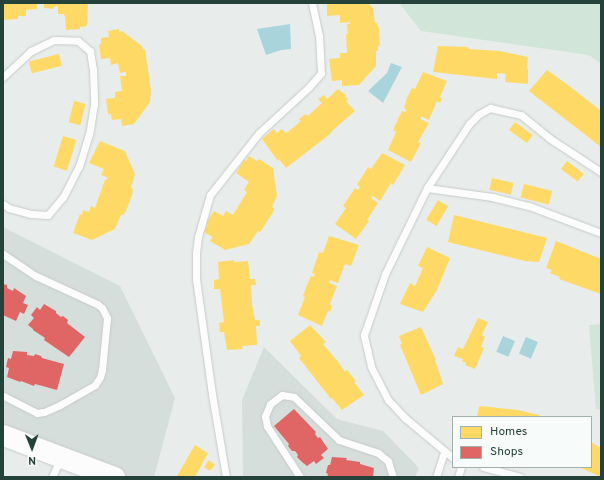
<!DOCTYPE html>
<style>
body{margin:0}
#map{position:relative;width:604px;height:480px;overflow:hidden;background:#e8edeb;font-family:Overpass,sans-serif}
div>[style]{position:absolute}
[style*='--x']{left:calc(var(--x)*1px);top:calc(var(--y)*1px);width:calc(var(--w)*1px);rotate:calc(var(--a)*1deg)}
.built>*{inset:0;background:#d6dedb}
.green>*{inset:0;background:#d1e6d8}
.water>*{inset:0;background:#a9d4db;transform-origin:0 0}
.homes>*{inset:0;background:#ffd966;transform-origin:0 0}
.shops>*{inset:0;background:#e06666}
.roads{filter:drop-shadow(0 0 1px #c5cac8) drop-shadow(0 0 1px #c5cac8)}
.service>*{height:7px;margin:-3.5px;padding:0 3.5px;transform-origin:3.5px;border-radius:3.5px;background:#fcfcfc}
.secondary>*{height:21px;margin:-10.5px;padding:0 10.5px;transform-origin:10.5px;border-radius:10.5px;background:#fcfcfc}
span{translate:-50% -50%;white-space:nowrap;text-align:center;line-height:1.15;-webkit-text-stroke:4px #f7fbf9;paint-order:stroke}
.frame{position:absolute;inset:0;border:4px solid #24423a;pointer-events:none}
.legend{position:absolute;left:452px;top:416px;width:140px;height:52px;box-sizing:border-box;background:#f7fbf9;border:1px solid #a3b1ad;margin:0;padding:5px 7px;list-style:none;font-size:12px;color:#24423a}
.legend li{display:flex;align-items:center;gap:8px;height:20px}
.legend b{width:20px;border:1px solid #a3b1ad}
.north{position:absolute;left:12px;top:428px;width:40px;height:40px;-webkit-text-stroke:3px #f7fbf9;paint-order:stroke;rotate:179deg;font-size:11px;font-weight:700;line-height:16px;text-align:center;color:#24423a}
.north::after{content:'';display:block;margin:auto;width:14px;height:18px;background:#24423a;clip-path:polygon(50% 0,100% 100%,50% 72%,0 100%)}
</style>
<div id="map">
<div class="built">
<i style="clip-path:polygon(3px 227px,120px 286px,175px 398px,154px 477px,103px 477px,3px 428px)"></i>
<i style="clip-path:polygon(264px 347px,337px 419px,383px 431px,419px 468px,415px 477px,243px 477px,242px 400px)"></i>
</div>
<div class="green">
<i style="clip-path:polygon(399px 3px,601px 3px,601px 64px,589px 55px,421px 31px)"></i>
<i style="clip-path:polygon(601px 324px,601px 410px,596px 409px,589px 325px)"></i>
</div>
<div class="water">
<i style="clip-path:polygon(290px 24px,291px 49px,281px 50px,266px 55px,257px 29px)"></i>
<i style="clip-path:polygon(391px 63px,402px 67px,383px 103px,368px 91px,387px 73px)"></i>
<i style="left:503px;top:336px;width:13px;height:17px;rotate:23deg"></i>
<i style="left:526px;top:337px;width:13px;height:18px;rotate:23deg"></i>
</div>
<div class="homes">
<i style="clip-path:polygon(3px 3px,37px 3px,37px 9px,26px 10px,26px 16px,18px 16px,18px 19px,3px 20px)"></i>
<i style="clip-path:polygon(44px 3px,88px 3px,87px 26px,80px 27px,80px 29px,66px 30px,65px 17px,64px 14px,58px 14px,58px 6px,54px 7px,54px 9px,44px 8px)"></i>
<i style="clip-path:polygon(327px 3px,368px 3px,373px 8px,375px 23px,377px 23px,379px 28px,380px 46px,378px 46px,378px 51px,376px 51px,376px 66px,359px 85px,342px 86px,342px 80px,332px 81px,329px 59px,340px 58px,340px 53px,347px 53px,346px 34px,348px 34px,347px 24px,350px 24px,350px 22px,340px 23px,340px 15px,327px 16px)"></i>
<i style="clip-path:polygon(119px 29px,119px 32px,122px 31px,142px 46px,143px 50px,145px 49px,151px 90px,150px 102px,134px 124px,122px 126px,121px 119px,112px 120px,111px 114px,108px 114px,106px 99px,115px 98px,115px 92px,122px 91px,120px 76px,126px 76px,126px 72px,120px 73px,118px 63px,111px 65px,110px 58px,101px 59px,99px 45px,101px 44px,101px 38px,109px 37px,108px 31px)"></i>
<i style="clip-path:polygon(438px 46px,468px 47px,469px 49px,500px 51px,528px 57px,527px 69px,528px 69px,528px 84px,505px 82px,506px 74px,497px 73px,497px 79px,433px 72px)"></i>
<i style="left:59px;top:54px;width:12px;height:31px;rotate:76deg"></i>
<i style="clip-path:polygon(547px 70px,568px 85px,600px 110px,601px 147px,529px 91px)"></i>
<i style="clip-path:polygon(423px 72px,447px 81px,440px 97px,442px 99px,440px 103px,437px 101px,429px 120px,421px 116px,420px 119px,429px 123px,418px 142px,421px 143px,411px 162px,388px 150px,396px 132px,393px 130px,402px 111px,405px 112px,407px 110px,404px 108px,407px 98px,412px 88px,415px 89px)"></i>
<i style="clip-path:polygon(338px 89px,346px 95px,345px 96px,348px 100px,346px 101px,355px 111px,333px 130px,329px 135px,286px 168px,279px 159px,278px 161px,262px 139px,274px 129px,277px 133px,282px 129px,286px 133px,289px 131px,301px 121px,299px 119px,306px 114px,308px 116px,322px 103px,318px 99px,324px 95px,327px 99px)"></i>
<i style="left:74px;top:101px;width:12px;height:22px;rotate:14deg"></i>
<i style="left:515px;top:122px;width:22px;height:10px;rotate:36deg"></i>
<i style="left:63px;top:136px;width:14px;height:32px;rotate:17deg"></i>
<i style="clip-path:polygon(100px 141px,125px 151px,135px 174px,131px 188px,133px 189px,132px 195px,126px 211px,123px 215px,121px 215px,115px 229px,92px 240px,73px 233px,80px 214px,82px 215px,83px 210px,89px 212px,91px 206px,95px 208px,105px 180px,109px 178px,101px 175px,104px 169px,89px 163px)"></i>
<i style="clip-path:polygon(382px 153px,405px 165px,393px 185px,391px 183px,380px 201px,373px 196px,371px 198px,378px 203px,367px 220px,369px 221px,356px 239px,335px 224px,346px 208px,343px 206px,355px 188px,358px 190px,360px 187px,357px 185px,368px 167px,371px 169px)"></i>
<i style="clip-path:polygon(249px 156px,257px 161px,259px 159px,273px 168px,277px 196px,272px 207px,274px 208px,273px 212px,263px 228px,260px 232px,258px 231px,249px 244px,225px 250px,210px 241px,213px 237px,204px 232px,208px 225px,206px 224px,214px 211px,223px 216px,226px 211px,233px 215px,247px 192px,244px 190px,249px 182px,236px 173px,244px 160px,246px 161px)"></i>
<i style="left:567px;top:161px;width:21px;height:10px;rotate:37deg"></i>
<i style="left:492px;top:178px;width:22px;height:12px;rotate:13deg"></i>
<i style="left:524px;top:184px;width:29px;height:14px;rotate:14deg"></i>
<i style="left:438px;top:200px;width:12px;height:23px;rotate:31deg"></i>
<i style="clip-path:polygon(454px 215px,547px 238px,539px 262px,525px 261px,448px 242px)"></i>
<i style="clip-path:polygon(329px 236px,359px 245px,351px 266px,345px 264px,338px 283px,330px 280px,329px 283px,337px 286px,330px 304px,332px 306px,330px 312px,328px 311px,322px 326px,298px 315px,305px 297px,303px 296px,307px 285px,311px 276px,314px 277px,315px 274px,312px 273px,319px 252px,323px 253px)"></i>
<i style="clip-path:polygon(556px 241px,601px 259px,601px 294px,559px 279px,560px 277px,550px 273px,552px 270px,546px 268px)"></i>
<i style="clip-path:polygon(427px 247px,450px 258px,437px 290px,423px 312px,400px 304px,410px 283px,415px 286px,423px 268px,418px 266px)"></i>
<i style="clip-path:polygon(234px 260px,234px 262px,248px 261px,250px 279px,255px 279px,256px 285px,251px 285px,252px 304px,255px 320px,260px 320px,260px 326px,256px 326px,257px 345px,242px 346px,243px 349px,227px 350px,224px 332px,220px 332px,219px 323px,224px 322px,220px 289px,214px 289px,214px 280px,219px 279px,218px 262px)"></i>
<i style="clip-path:polygon(478px 318px,488px 322px,482px 335px,485px 337px,481px 347px,484px 348px,475px 369px,465px 365px,466px 363px,462px 361px,463px 359px,454px 356px,458px 347px,463px 349px)"></i>
<i style="clip-path:polygon(310px 325px,326px 342px,323px 344px,339px 363px,345px 372px,347px 370px,356px 381px,354px 382px,364px 395px,342px 410px,332px 398px,331px 399px,299px 358px,301px 356px,290px 341px)"></i>
<i style="clip-path:polygon(421px 327px,436px 360px,435px 360px,443px 384px,421px 395px,400px 345px,402px 344px,399px 336px)"></i>
<i style="clip-path:polygon(481px 406px,518px 410px,539px 415px,539px 417px,477px 417px,479px 407px)"></i>
<i style="clip-path:polygon(591px 442px,601px 448px,601px 477px,579px 467px,591px 467px)"></i>
<i style="clip-path:polygon(195px 445px,208px 453px,195px 477px,179px 477px,177px 476px)"></i>
<i style="clip-path:polygon(209px 460px,215px 465px,210px 471px,204px 467px)"></i>
</div>
<div class="shops">
<i style="clip-path:polygon(3px 284px,7px 285px,7px 288px,13px 291px,14px 288px,26px 296px,23px 303px,28px 305px,24px 314px,20px 312px,16px 321px,3px 315px)"></i>
<i style="clip-path:polygon(44px 304px,56px 311px,56px 313px,61px 317px,63px 316px,68px 320px,67px 323px,85px 337px,69px 357px,44px 340px,45px 338px,33px 330px,33px 329px,28px 325px,34px 318px,31px 315px,37px 307px,40px 310px)"></i>
<i style="clip-path:polygon(13px 351px,27px 352px,27px 355px,34px 356px,35px 354px,41px 356px,42px 358px,64px 364px,57px 390px,35px 384px,34px 386px,21px 381px,20px 382px,7px 377px,9px 368px,6px 367px,8px 358px,11px 359px)"></i>
<i style="clip-path:polygon(294px 409px,316px 432px,315px 434px,318px 438px,320px 437px,328px 449px,321px 455px,324px 458px,316px 464px,314px 461px,307px 466px,302px 462px,297px 457px,298px 455px,295px 451px,292px 451px,288px 446px,289px 444px,274px 426px)"></i>
<i style="clip-path:polygon(332px 457px,347px 458px,346px 460px,360px 462px,360px 464px,374px 468px,373px 477px,327px 477px,328px 474px,326px 473px,328px 465px,330px 465px)"></i>
</div>
<div class="roads">
<div class="service">
<i style="--x:3;--y:77;--w:38;--a:-43"></i>
<i style="--x:31;--y:51;--w:25;--a:-26"></i>
<i style="--x:54;--y:40;--w:24;--a:2"></i>
<i style="--x:78;--y:41;--w:16;--a:40"></i>
<i style="--x:90;--y:51;--w:18;--a:81"></i>
<i style="--x:93;--y:69;--w:35;--a:88"></i>
<i style="--x:94;--y:104;--w:30;--a:99"></i>
<i style="--x:89;--y:134;--w:34;--a:107"></i>
<i style="--x:79;--y:166;--w:35;--a:117"></i>
<i style="--x:63;--y:197;--w:23;--a:130"></i>
<i style="--x:48;--y:215;--w:17;--a:-177"></i>
<i style="--x:31;--y:214;--w:23;--a:-165"></i>
<i style="--x:9;--y:208;--w:7;--a:-146"></i>
<i style="--x:427;--y:188;--w:66;--a:7.9"></i>
<i style="--x:492;--y:197;--w:38;--a:14"></i>
<i style="--x:529;--y:206;--w:77;--a:20.6"></i>
<i style="--x:3;--y:254;--w:40;--a:34"></i>
<i style="--x:36;--y:276;--w:67;--a:24.7"></i>
<i style="--x:97;--y:304;--w:6;--a:39"></i>
<i style="--x:102;--y:308;--w:11;--a:63"></i>
<i style="--x:107;--y:318;--w:52;--a:95.5"></i>
<i style="--x:102;--y:370;--w:7;--a:106"></i>
<i style="--x:100;--y:377;--w:9;--a:122"></i>
<i style="--x:95;--y:385;--w:40;--a:150.3"></i>
<i style="--x:60;--y:405;--w:17;--a:156"></i>
<i style="--x:44;--y:412;--w:7;--a:172"></i>
<i style="--x:37;--y:413;--w:38;--a:-153"></i>
<i style="--x:453;--y:458;--w:62;--a:-140.2"></i>
<i style="--x:405;--y:418;--w:25;--a:-133"></i>
<i style="--x:388;--y:400;--w:38;--a:-117"></i>
<i style="--x:371;--y:366;--w:32;--a:-103"></i>
<i style="--x:364;--y:335;--w:65;--a:-71"></i>
<i style="--x:385;--y:274;--w:96;--a:-64"></i>
<i style="--x:427;--y:188;--w:77;--a:-56.7"></i>
<i style="--x:469;--y:124;--w:14;--a:-45"></i>
<i style="--x:479;--y:114;--w:13;--a:-29"></i>
<i style="--x:490;--y:108;--w:32;--a:13"></i>
<i style="--x:521;--y:115;--w:36;--a:39"></i>
<i style="--x:549;--y:138;--w:62;--a:33.2"></i>
<i style="--x:483;--y:467;--w:38;--a:15"></i>
<i style="--x:52;--y:477;--w:21;--a:-65"></i>
<i style="--x:226;--y:477;--w:84;--a:-99.6"></i>
<i style="--x:212;--y:394;--w:117;--a:-97.9"></i>
<i style="--x:196;--y:278;--w:25;--a:-90"></i>
<i style="--x:196;--y:253;--w:16;--a:-83"></i>
<i style="--x:198;--y:237;--w:44;--a:-74.1"></i>
<i style="--x:210;--y:195;--w:79;--a:-51.7"></i>
<i style="--x:259;--y:133;--w:68;--a:-42.6"></i>
<i style="--x:309;--y:87;--w:18;--a:-49"></i>
<i style="--x:321;--y:73;--w:37;--a:-93"></i>
<i style="--x:319;--y:36;--w:34;--a:-102"></i>
<i style="--x:300;--y:477;--w:61;--a:-122.9"></i>
<i style="--x:267;--y:426;--w:10;--a:-101"></i>
<i style="--x:265;--y:416;--w:13;--a:-67"></i>
<i style="--x:270;--y:404;--w:15;--a:-37"></i>
<i style="--x:282;--y:395;--w:12;--a:9"></i>
<i style="--x:294;--y:397;--w:62;--a:43.7"></i>
<i style="--x:339;--y:440;--w:41;--a:18.4"></i>
<i style="--x:378;--y:453;--w:13;--a:39"></i>
<i style="--x:388;--y:461;--w:17;--a:73"></i>
<i style="--x:436;--y:477;--w:25;--a:-72"></i>
<i style="--x:458;--y:477;--w:10;--a:-73"></i>
</div>
<div class="secondary">
<i style="--x:3;--y:435;--w:119;--a:20.7"></i>
</div>
</div>
<div class="frame"></div>
<ul class="legend">
<li><b style="height:11px;background:#ffd966"></b>Homes</li>
<li><b style="height:11px;background:#e06666"></b>Shops</li>
</ul>
<div class="north">N</div>
</div>
